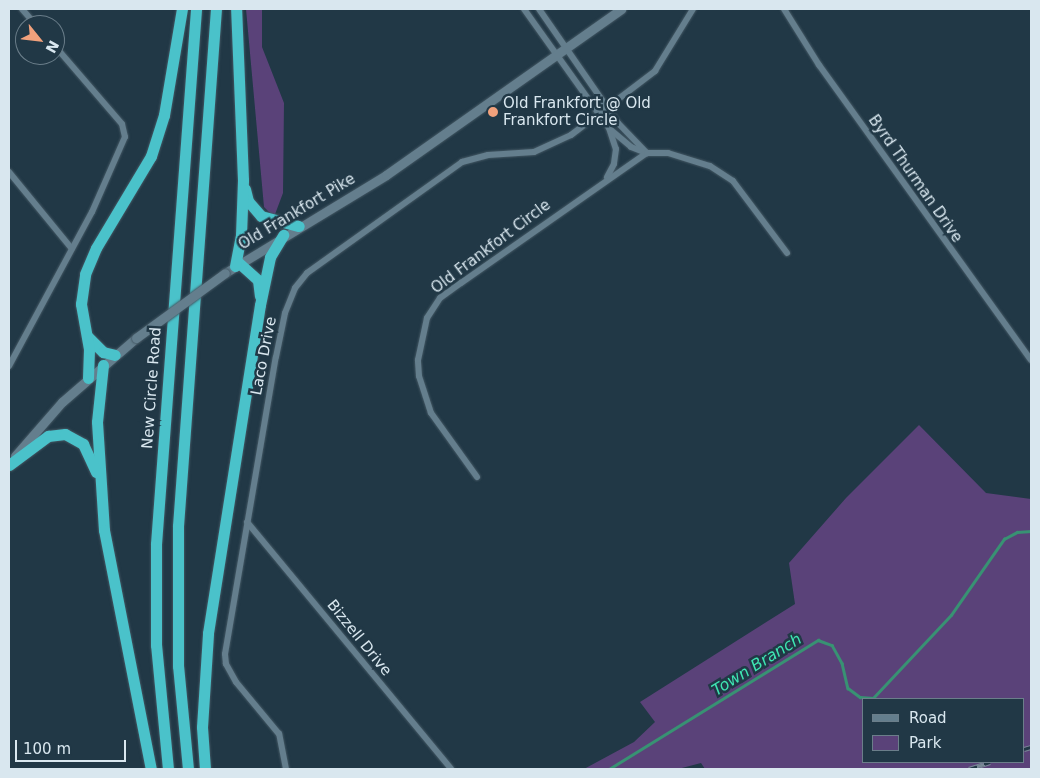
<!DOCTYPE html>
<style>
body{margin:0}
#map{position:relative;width:1040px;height:778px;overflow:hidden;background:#213846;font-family:"DejaVu Sans",sans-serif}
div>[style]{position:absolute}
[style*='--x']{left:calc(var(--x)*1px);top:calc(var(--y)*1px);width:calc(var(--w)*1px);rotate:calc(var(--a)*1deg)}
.green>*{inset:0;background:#5a4279}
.stream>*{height:2.5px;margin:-1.25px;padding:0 1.25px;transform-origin:1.25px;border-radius:1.25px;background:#389273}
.roads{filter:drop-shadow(0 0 1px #435763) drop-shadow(0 0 1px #435763)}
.minor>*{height:6px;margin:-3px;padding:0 3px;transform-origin:3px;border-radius:3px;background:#647e8d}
.secondary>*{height:9px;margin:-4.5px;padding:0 4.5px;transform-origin:4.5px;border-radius:4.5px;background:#647e8d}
.motorway>*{height:11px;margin:-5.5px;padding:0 5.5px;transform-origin:5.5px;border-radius:5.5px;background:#4ac2ca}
.rail>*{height:4.5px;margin-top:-2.25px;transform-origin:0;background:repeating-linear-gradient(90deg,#213846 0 8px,#778995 0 16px);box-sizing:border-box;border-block:1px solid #778995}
.bridges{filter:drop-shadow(0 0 1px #435763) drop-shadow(0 0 1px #435763)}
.secondary-bridge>*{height:9px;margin:-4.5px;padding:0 4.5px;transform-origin:4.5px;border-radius:4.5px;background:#647e8d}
.dots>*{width:14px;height:14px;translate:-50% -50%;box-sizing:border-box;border:2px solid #213846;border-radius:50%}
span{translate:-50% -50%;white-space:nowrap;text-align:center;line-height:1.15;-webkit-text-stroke:5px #213846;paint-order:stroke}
.poi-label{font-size:15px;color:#d9e7ef}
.left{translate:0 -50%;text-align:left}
.street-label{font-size:15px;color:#d9e7ef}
.water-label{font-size:16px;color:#3ee5b2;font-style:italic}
.frame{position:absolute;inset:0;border:10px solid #d9e7ef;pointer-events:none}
.legend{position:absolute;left:862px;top:698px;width:162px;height:65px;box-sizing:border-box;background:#213846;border:1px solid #6b7e8a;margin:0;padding:6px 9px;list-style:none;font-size:15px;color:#d9e7ef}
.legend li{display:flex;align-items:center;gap:10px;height:25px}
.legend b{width:25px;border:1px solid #6b7e8a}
.north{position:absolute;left:15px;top:15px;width:50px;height:50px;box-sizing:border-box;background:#213846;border:1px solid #6b7e8a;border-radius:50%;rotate:119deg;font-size:14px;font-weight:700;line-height:20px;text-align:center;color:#d9e7ef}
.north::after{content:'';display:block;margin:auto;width:18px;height:22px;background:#f1a17c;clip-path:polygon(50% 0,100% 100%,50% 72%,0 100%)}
.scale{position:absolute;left:15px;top:740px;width:111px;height:22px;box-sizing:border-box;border:2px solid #d9e7ef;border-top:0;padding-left:6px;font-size:15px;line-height:18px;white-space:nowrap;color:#d9e7ef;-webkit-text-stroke:4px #213846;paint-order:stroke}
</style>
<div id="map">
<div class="green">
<i style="clip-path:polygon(246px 9px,262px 9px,262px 47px,284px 103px,283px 193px,274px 217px,264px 207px)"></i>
<i style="clip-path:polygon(evenodd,919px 425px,986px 493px,1031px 499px,1031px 769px,705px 769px,701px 763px,678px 769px,584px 769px,634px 742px,655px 722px,640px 702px,795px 604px,789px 563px,846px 498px,919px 425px,864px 699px,1024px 699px,1024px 762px,864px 762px,864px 699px)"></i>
</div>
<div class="stream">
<i style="--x:609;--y:769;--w:246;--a:-31.7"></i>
<i style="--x:818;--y:640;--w:15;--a:20"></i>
<i style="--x:832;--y:645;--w:21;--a:61"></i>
<i style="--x:842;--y:663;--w:26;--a:77"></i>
<i style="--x:848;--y:688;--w:15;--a:37"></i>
<i style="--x:860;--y:697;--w:13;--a:4"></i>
<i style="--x:873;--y:698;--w:114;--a:-46.8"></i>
<i style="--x:951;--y:615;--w:93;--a:-55.1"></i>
<i style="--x:1004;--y:539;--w:15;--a:-28"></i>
<i style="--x:1017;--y:532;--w:14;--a:-4"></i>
</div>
<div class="roads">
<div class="minor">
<i style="--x:22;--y:9;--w:21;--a:49"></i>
<i style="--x:524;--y:9;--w:146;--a:54.5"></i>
<i style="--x:609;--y:128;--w:22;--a:72"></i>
<i style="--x:616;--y:149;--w:15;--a:98"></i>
<i style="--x:614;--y:164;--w:15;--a:118"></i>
<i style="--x:539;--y:9;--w:139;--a:55.3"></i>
<i style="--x:618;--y:123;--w:42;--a:46"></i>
<i style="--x:784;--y:9;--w:66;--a:58"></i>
<i style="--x:819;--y:65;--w:363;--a:54.3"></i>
<i style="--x:611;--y:130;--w:26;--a:40"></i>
<i style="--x:631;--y:147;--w:17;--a:21"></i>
<i style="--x:9;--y:172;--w:99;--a:50.7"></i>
<i style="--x:9;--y:366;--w:175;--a:-61.7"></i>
<i style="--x:92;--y:212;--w:82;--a:-66.3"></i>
<i style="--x:125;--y:137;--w:13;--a:-103"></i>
<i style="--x:122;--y:124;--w:103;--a:-130.7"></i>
<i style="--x:477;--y:477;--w:79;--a:-125.7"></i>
<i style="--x:431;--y:413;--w:39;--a:-108"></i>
<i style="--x:419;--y:376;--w:16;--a:-94"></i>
<i style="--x:418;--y:360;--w:43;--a:-77.9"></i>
<i style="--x:427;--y:318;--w:24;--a:-57"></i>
<i style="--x:440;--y:298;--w:26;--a:-36"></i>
<i style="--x:461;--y:283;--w:227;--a:-35"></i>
<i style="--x:647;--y:153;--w:21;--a:0"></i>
<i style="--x:668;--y:153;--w:44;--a:17.2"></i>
<i style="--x:710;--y:166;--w:27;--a:33"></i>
<i style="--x:733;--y:181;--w:90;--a:53.1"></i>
<i style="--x:247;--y:522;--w:320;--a:50.4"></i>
<i style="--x:286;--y:769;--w:36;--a:-101"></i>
<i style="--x:279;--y:734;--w:67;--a:-129.6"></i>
<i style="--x:236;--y:682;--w:21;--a:-119"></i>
<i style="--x:226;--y:664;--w:10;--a:-96"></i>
<i style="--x:225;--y:654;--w:301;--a:-80.3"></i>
<i style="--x:276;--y:357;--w:45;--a:-78.4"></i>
<i style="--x:285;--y:313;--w:27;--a:-68"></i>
<i style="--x:295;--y:288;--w:19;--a:-51"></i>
<i style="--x:307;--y:273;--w:191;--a:-35.6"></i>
<i style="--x:462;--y:162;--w:27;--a:-15"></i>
<i style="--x:488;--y:155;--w:46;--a:-3.7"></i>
<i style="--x:534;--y:152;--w:41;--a:-24.7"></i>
<i style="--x:571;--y:135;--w:106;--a:-37.3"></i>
<i style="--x:655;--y:71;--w:73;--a:-58.5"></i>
</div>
<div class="secondary">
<i style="--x:225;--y:273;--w:188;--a:-31.3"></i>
<i style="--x:386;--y:175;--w:288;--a:-35.2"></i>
<i style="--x:15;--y:456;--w:72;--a:-49"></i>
<i style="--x:62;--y:402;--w:98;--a:-40.9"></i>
</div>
<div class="motorway">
<i style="--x:245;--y:189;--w:12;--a:76"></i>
<i style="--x:248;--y:201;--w:20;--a:49"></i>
<i style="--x:261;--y:216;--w:39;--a:15"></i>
<i style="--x:239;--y:263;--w:25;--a:42"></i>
<i style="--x:258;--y:280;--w:16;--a:83"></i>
<i style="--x:235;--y:266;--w:32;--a:-79"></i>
<i style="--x:241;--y:235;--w:55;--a:-87.9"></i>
<i style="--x:243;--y:180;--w:171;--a:-92.3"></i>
<i style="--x:87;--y:336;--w:23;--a:45"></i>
<i style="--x:103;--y:352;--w:12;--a:14"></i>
<i style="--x:103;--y:365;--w:57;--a:96"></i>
<i style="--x:97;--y:422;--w:108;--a:86.3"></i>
<i style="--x:104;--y:530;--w:244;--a:78.9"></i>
<i style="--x:88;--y:378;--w:29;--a:-88"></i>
<i style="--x:89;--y:349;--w:46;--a:-100.1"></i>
<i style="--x:81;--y:304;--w:30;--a:-82"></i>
<i style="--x:85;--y:274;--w:28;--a:-67"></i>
<i style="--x:96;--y:248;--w:107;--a:-59.1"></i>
<i style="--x:151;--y:156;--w:43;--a:-72.4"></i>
<i style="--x:164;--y:115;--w:108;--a:-80.4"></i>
<i style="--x:9;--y:465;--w:49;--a:-36.6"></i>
<i style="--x:48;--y:436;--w:17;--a:-7"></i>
<i style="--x:65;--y:434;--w:21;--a:29"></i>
<i style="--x:83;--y:444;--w:31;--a:65"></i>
<i style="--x:168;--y:769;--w:125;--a:-95.5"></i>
<i style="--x:156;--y:645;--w:101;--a:-90"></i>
<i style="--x:156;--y:544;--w:536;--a:-85.72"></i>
<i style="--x:188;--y:769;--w:103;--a:-95.5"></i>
<i style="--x:178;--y:666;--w:140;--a:-90"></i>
<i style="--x:178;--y:526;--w:518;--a:-85.8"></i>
<i style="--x:205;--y:769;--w:42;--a:-94.1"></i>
<i style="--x:202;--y:727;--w:94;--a:-86.3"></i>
<i style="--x:208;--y:633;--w:332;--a:-81"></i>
<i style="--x:260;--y:305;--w:49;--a:-78.2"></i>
<i style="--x:270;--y:257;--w:26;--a:-59"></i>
</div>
</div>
<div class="rail">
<i style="--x:1024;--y:749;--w:7;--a:-16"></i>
<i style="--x:969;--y:769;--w:22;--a:-18"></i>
</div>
<div class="bridges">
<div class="secondary-bridge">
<i style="--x:136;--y:338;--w:110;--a:-36.1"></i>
</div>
</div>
<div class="dots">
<i style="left:493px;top:112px;background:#f1a17c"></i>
</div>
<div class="poi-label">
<span class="left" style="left:503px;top:112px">Old Frankfort @ Old<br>Frankfort Circle</span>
</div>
<div class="street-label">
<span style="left:915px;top:179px;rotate:55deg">Byrd Thurman Drive</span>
<span style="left:297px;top:212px;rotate:-31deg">Old Frankfort Pike</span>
<span style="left:491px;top:247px;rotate:-37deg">Old Frankfort Circle</span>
<span style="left:264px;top:356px;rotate:-79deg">Laco Drive</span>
<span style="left:152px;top:388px;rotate:-86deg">New Circle Road</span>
<span style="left:359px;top:638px;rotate:51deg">Bizzell Drive</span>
</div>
<div class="water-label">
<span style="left:757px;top:665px;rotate:-32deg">Town Branch</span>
</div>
<div class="frame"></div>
<ul class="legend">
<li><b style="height:6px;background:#647e8d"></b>Road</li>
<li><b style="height:14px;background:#5a4279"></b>Park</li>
</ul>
<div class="north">N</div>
<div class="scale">100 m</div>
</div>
